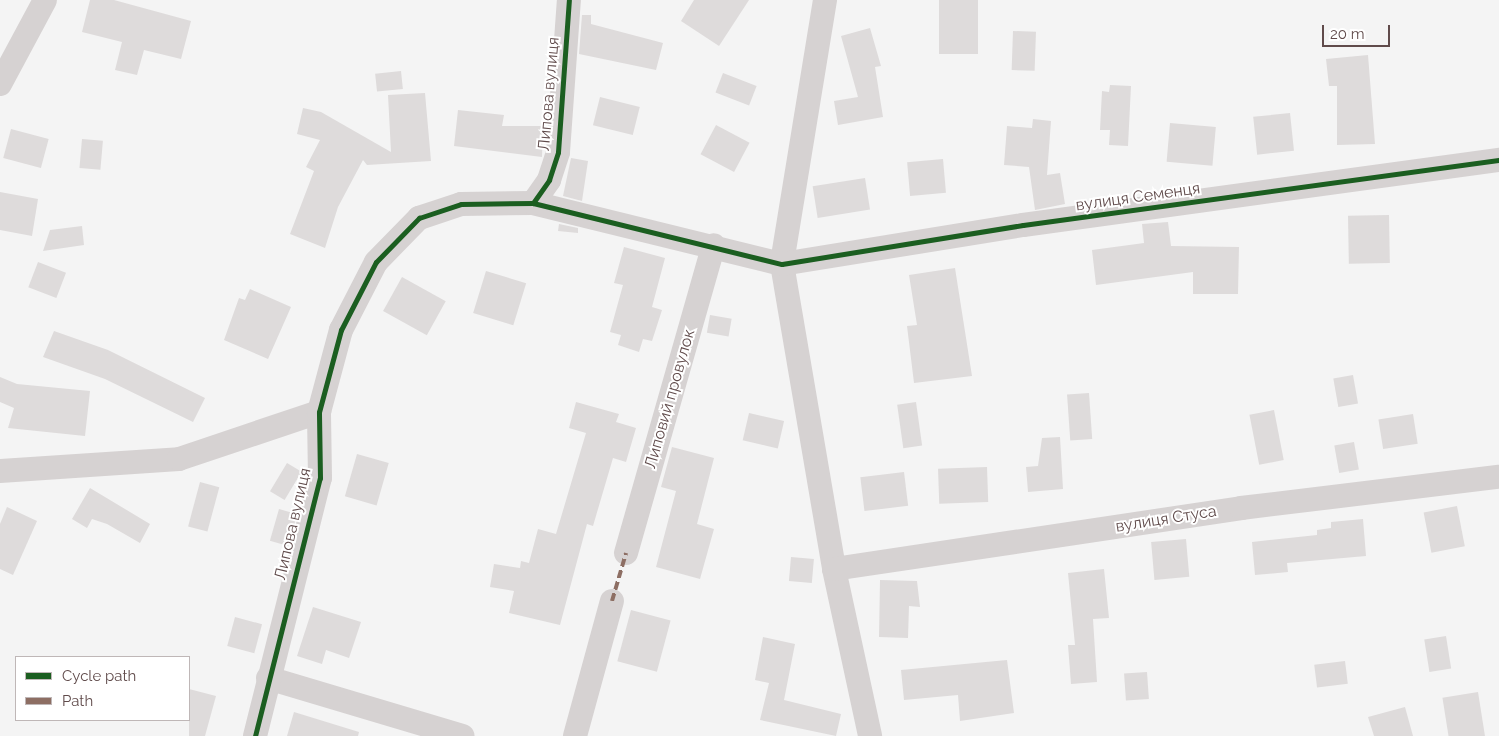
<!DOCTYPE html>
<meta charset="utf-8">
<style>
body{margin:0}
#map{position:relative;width:1499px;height:736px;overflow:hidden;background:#f4f4f4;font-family:Raleway,sans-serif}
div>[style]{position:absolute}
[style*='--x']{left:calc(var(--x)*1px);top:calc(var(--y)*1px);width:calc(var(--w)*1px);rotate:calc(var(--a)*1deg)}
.building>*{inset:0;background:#dedbdb;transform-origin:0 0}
.minor>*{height:24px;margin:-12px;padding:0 12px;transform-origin:12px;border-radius:12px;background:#d6d2d2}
.quiet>*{height:4px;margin-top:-2px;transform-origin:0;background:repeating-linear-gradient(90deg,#8d6e63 0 8px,transparent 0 12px)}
.cycleway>*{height:5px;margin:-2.5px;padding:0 2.5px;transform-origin:2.5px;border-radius:2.5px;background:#1b5e20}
span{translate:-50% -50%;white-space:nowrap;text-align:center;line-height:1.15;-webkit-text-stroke:4px #fff;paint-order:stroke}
.street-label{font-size:16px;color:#604b4b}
.legend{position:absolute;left:15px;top:656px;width:175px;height:65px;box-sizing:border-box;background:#fff;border:1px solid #bfb7b7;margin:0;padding:6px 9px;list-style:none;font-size:15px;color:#604b4b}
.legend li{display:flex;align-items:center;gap:10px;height:25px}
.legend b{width:25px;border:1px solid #bfb7b7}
.scale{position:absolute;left:1322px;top:25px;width:68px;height:22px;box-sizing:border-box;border:2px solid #604b4b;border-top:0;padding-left:6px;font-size:15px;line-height:18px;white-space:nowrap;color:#604b4b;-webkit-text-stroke:4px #fff;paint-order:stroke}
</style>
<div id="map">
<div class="building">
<i style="clip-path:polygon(90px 0,114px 0,191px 21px,181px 59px,144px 50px,137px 75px,115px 70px,122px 42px,82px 32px)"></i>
<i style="clip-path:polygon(694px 0,749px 0,719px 46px,681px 21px)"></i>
<i style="left:939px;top:0;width:39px;height:54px"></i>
<i style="clip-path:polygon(582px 15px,591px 15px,591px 24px,663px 43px,656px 70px,579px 54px)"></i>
<i style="clip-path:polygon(870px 28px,881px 66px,875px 67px,883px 117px,838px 125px,834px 101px,858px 97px,841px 36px)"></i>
<i style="left:1013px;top:31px;width:23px;height:39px;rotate:2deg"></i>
<i style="clip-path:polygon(1368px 55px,1375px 144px,1337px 145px,1337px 86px,1329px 86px,1326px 59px)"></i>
<i style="left:401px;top:71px;width:18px;height:26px;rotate:84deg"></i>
<i style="left:723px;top:73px;width:36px;height:21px;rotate:21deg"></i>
<i style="clip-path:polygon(1110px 85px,1131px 86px,1128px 146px,1109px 145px,1110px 130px,1100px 130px,1102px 91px,1109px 92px)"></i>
<i style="clip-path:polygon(425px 93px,431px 161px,367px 165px,363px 160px,338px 207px,325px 248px,290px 234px,314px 171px,306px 167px,320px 140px,297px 134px,303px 108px,321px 112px,391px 152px,388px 95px)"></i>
<i style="left:600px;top:97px;width:41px;height:29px;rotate:14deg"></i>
<i style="clip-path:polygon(458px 110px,504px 115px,502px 126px,543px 126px,542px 157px,454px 146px)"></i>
<i style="left:1290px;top:113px;width:38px;height:37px;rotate:84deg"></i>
<i style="clip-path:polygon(1033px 119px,1051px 121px,1047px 175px,1060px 173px,1065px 204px,1035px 210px,1029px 167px,1004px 165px,1007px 126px,1032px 128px)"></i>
<i style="left:1170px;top:123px;width:46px;height:39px;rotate:5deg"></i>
<i style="left:716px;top:125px;width:38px;height:33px;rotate:28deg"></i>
<i style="left:11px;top:129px;width:39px;height:30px;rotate:15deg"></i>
<i style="left:82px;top:139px;width:21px;height:29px;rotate:5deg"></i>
<i style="clip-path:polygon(571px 158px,588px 161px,582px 201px,563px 196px)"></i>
<i style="left:943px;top:159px;width:34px;height:36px;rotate:85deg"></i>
<i style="left:865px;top:178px;width:32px;height:53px;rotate:81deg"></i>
<i style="clip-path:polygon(0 192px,38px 199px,32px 236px,0 230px)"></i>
<i style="left:1389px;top:215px;width:48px;height:41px;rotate:89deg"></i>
<i style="clip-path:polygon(1168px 222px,1171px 246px,1239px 247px,1238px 294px,1193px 294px,1193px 272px,1096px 285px,1092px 250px,1144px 243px,1142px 224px)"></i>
<i style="clip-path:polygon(559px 224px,578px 228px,578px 233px,558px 231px)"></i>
<i style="clip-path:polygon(82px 226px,84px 245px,43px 251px,50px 230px)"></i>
<i style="clip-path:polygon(624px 247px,665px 258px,652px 307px,662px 310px,652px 341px,643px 339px,639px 352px,618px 345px,621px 335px,610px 332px,623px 285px,614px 283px)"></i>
<i style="left:38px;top:262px;width:30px;height:27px;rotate:21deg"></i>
<i style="clip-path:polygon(955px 268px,972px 376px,914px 383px,907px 326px,917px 325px,909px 275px)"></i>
<i style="left:486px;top:271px;width:42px;height:44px;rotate:17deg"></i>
<i style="left:402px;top:277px;width:50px;height:39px;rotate:29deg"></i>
<i style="clip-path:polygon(250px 289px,291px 307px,268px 359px,224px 340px,239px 298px,245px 300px)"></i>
<i style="left:710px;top:315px;width:22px;height:18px;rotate:10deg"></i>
<i style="clip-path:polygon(54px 331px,108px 350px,205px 398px,193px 422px,105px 379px,43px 357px)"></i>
<i style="left:1353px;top:375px;width:29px;height:20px;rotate:80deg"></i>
<i style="clip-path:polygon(0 377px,17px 384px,90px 391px,85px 436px,8px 428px,14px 408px,0 402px)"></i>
<i style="left:1089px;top:393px;width:46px;height:22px;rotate:86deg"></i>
<i style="clip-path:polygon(576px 402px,619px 414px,616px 422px,636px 428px,626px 462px,613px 458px,593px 526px,587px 524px,560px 625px,509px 613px,514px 591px,490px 587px,494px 564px,520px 568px,521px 561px,529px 563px,538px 529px,556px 534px,586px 433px,569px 428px)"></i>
<i style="left:916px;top:402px;width:44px;height:19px;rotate:82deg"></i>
<i style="left:1274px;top:410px;width:51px;height:25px;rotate:79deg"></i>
<i style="left:749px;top:413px;width:36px;height:28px;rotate:13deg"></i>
<i style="left:1413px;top:414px;width:30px;height:35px;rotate:81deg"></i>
<i style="clip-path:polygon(1060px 437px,1063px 489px,1028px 492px,1026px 467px,1038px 466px,1042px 438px)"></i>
<i style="left:1354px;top:442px;width:28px;height:20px;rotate:80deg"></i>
<i style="clip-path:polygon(672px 447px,714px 458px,697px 524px,714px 529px,700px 579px,656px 567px,676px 491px,661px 487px)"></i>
<i style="left:357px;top:454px;width:33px;height:44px;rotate:16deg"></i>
<i style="left:287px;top:463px;width:17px;height:33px;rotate:31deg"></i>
<i style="left:987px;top:467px;width:35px;height:49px;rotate:88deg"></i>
<i style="left:904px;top:472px;width:34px;height:44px;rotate:83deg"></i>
<i style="left:200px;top:482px;width:20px;height:46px;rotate:15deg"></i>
<i style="clip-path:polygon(90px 488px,150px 524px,140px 543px,107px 524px,92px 519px,87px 528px,72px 519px)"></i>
<i style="left:1457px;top:506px;width:41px;height:34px;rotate:79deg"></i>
<i style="clip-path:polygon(7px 507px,37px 521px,13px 575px,0 569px,0 524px)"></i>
<i style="left:279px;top:509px;width:19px;height:33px;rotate:16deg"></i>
<i style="clip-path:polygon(1363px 519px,1366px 556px,1287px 563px,1288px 572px,1255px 575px,1252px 542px,1317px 535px,1317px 530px,1331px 528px,1331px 522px)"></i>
<i style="left:1186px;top:539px;width:38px;height:35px;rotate:85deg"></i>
<i style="left:791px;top:557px;width:23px;height:24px;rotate:5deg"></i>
<i style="clip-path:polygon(1104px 569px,1109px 618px,1093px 619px,1097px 682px,1071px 684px,1068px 645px,1075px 645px,1068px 573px)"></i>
<i style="clip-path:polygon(880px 580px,917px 581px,920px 607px,909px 606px,908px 638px,879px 637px)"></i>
<i style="clip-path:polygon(313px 607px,361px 622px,349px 658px,326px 650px,322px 664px,297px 656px)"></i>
<i style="left:631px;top:610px;width:41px;height:53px;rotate:15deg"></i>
<i style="left:235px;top:617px;width:28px;height:30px;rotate:15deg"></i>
<i style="left:1446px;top:636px;width:33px;height:22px;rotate:81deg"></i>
<i style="clip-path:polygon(763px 637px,795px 644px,784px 700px,841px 714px,836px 736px,760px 720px,769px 683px,755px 680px)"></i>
<i style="clip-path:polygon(1007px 660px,1014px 713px,960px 721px,958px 695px,904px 700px,901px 670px)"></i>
<i style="left:1345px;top:661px;width:23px;height:31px;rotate:83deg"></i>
<i style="left:1147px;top:672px;width:27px;height:23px;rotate:86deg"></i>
<i style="clip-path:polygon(189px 689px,216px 696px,205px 736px,189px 736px)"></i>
<i style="left:1478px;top:692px;width:45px;height:36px;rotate:81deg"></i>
<i style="clip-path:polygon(1405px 707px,1413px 736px,1374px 736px,1368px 717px)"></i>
<i style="clip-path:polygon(294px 712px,359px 732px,358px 736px,287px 736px)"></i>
</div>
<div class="minor">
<i style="--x:825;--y:0;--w:267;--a:99.3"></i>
<i style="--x:782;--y:264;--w:309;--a:80.3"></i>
<i style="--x:834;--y:569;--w:171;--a:77.8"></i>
<i style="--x:0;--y:84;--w:95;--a:-61.8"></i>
<i style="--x:533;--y:203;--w:256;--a:13.8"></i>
<i style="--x:782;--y:264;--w:244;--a:-9.2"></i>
<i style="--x:1023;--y:225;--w:480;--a:-7.8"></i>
<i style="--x:0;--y:471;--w:179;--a:-3.8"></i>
<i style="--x:179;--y:459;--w:148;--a:-18.6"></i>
<i style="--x:626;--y:553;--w:320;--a:-74.1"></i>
<i style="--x:834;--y:569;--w:412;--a:-8.5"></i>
<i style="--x:1241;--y:508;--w:260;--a:-6.9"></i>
<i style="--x:268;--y:678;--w:203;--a:16.6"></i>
<i style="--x:255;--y:736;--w:266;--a:-75.9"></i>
<i style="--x:320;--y:478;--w:66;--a:-90.9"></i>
<i style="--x:319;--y:412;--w:85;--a:-75"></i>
<i style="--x:341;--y:330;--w:76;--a:-62.8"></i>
<i style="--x:376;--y:262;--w:62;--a:-45.7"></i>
<i style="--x:419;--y:218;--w:44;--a:-18.4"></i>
<i style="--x:461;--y:204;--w:72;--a:-0.8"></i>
<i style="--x:533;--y:203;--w:28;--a:-55"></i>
<i style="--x:549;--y:180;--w:29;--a:-72"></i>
<i style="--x:558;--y:152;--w:152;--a:-85.9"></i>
<i style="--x:575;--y:736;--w:140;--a:-74.7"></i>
</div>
<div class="quiet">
<i style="--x:612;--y:601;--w:50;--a:-73.7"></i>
</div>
<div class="cycleway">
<i style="--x:533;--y:203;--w:256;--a:13.8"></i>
<i style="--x:782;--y:264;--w:244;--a:-9.2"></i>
<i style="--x:1023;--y:225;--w:480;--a:-7.8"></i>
<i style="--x:255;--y:736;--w:266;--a:-75.9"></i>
<i style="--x:320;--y:478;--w:66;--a:-90.9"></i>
<i style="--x:319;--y:412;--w:85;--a:-75"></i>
<i style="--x:341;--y:330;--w:76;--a:-62.8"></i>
<i style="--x:376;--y:262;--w:62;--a:-45.7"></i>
<i style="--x:419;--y:218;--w:44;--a:-18.4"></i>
<i style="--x:461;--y:204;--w:72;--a:-0.8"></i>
<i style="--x:533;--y:203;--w:28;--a:-55"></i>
<i style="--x:549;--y:180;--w:29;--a:-72"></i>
<i style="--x:558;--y:152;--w:152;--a:-85.9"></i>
</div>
<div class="street-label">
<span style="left:549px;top:94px;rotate:-85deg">Липова вулиця</span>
<span style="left:1138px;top:197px;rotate:-8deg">вулиця Семенця</span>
<span style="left:670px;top:399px;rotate:-74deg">Липовий провулок</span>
<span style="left:1166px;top:519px;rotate:-9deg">вулиця Стуса</span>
<span style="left:293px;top:524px;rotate:-77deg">Липова вулиця</span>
</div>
<ul class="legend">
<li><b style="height:6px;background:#1b5e20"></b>Cycle path</li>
<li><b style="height:6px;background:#8d6e63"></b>Path</li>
</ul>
<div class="scale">20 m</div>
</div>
